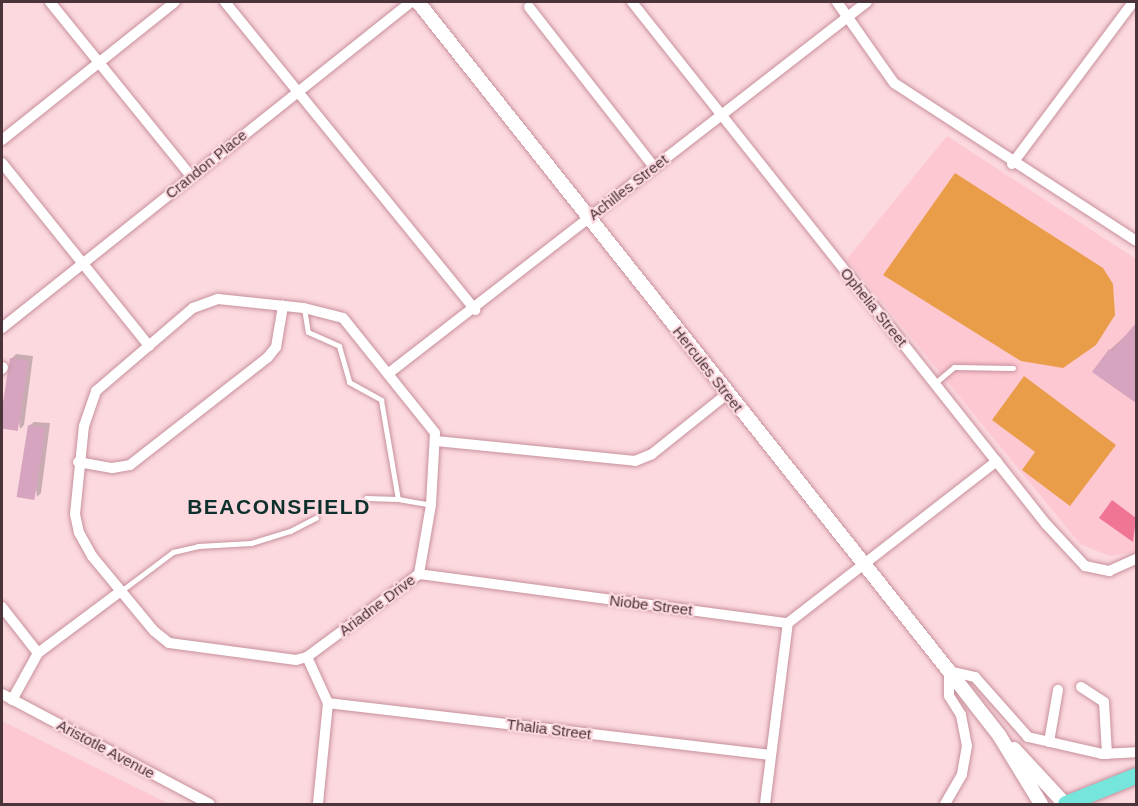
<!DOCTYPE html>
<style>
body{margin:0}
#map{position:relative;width:1138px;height:806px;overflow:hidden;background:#fcd8df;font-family:Helvetica,sans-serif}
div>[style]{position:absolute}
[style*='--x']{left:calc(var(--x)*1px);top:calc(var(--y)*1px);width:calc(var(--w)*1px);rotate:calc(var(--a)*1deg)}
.built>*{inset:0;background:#fec8d2}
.green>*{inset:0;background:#e99d49}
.water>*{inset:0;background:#f07494}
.shadow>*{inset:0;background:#0003}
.building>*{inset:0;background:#d6a4bf;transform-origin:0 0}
.roads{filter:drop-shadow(0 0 2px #c7909b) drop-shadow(0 0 2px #c7909b)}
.service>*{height:5px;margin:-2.5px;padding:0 2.5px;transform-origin:2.5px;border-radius:2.5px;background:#fff}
.minor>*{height:10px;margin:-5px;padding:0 5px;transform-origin:5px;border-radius:5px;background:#fff}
.tertiary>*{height:14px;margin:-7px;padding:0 7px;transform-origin:7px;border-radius:7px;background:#fff}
.primary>*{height:16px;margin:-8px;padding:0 8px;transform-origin:8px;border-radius:8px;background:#76e5db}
span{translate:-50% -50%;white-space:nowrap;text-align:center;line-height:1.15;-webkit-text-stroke:4.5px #fcd8df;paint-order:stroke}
.street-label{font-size:15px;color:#4b3439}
.district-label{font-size:21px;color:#0d302c;font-weight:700;letter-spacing:1.5px}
.frame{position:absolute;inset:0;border:3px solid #4b3439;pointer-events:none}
</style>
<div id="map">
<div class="built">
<i style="clip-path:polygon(947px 136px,1136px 259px,1136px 552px,1110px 556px,1080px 544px,847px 259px)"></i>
<i style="clip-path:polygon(2px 721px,169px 804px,2px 804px)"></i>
</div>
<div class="green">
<i style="clip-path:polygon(955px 173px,1103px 268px,1113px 284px,1115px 315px,1096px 345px,1063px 368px,1021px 361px,883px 275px)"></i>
<i style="clip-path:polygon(1024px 376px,1116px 445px,1070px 506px,1022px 470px,1035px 452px,992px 420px)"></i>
</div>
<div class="water">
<i style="clip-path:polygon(1112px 500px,1136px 518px,1133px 542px,1099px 518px)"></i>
</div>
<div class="shadow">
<i style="clip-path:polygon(1136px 326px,1136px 402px,1094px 372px,1110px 350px)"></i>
<i style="clip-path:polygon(16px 354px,33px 356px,24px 425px,20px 429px,11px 359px)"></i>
<i style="clip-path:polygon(34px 422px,50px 423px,41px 493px,37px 497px,29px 426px)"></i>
</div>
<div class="building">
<i style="clip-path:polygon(1136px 323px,1136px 403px,1092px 372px,1109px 349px,1112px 351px)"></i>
<i style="left:10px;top:358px;width:19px;height:71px;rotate:9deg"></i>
<i style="left:28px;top:425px;width:18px;height:73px;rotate:9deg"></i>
</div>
<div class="roads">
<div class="service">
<i style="--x:304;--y:308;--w:24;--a:81"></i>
<i style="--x:308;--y:332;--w:34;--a:24"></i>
<i style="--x:339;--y:346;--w:37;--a:74"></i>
<i style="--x:349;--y:382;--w:37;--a:29"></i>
<i style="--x:381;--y:400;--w:100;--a:80.3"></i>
<i style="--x:398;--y:499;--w:34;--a:10"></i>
<i style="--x:935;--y:383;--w:25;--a:-40"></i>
<i style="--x:954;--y:367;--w:59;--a:1"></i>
<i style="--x:366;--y:498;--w:32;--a:2"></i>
<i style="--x:121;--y:591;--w:65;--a:-36.9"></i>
<i style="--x:173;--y:552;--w:26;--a:-13"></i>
<i style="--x:198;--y:546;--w:53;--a:-3.2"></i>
<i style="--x:251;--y:543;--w:41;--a:-17.1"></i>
<i style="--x:290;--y:531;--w:29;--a:-27"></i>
</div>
<div class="minor">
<i style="--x:50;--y:2;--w:224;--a:51"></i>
<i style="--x:225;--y:2;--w:397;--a:50.9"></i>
<i style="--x:632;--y:2;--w:666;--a:51.58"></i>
<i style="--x:1046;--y:524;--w:57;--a:47.1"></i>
<i style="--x:1085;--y:566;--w:25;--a:12"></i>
<i style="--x:1109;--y:571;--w:30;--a:-24"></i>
<i style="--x:837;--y:2;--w:99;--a:54.9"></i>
<i style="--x:894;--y:83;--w:289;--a:33.1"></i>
<i style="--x:529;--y:7;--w:203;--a:52"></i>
<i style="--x:2;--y:140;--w:221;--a:-38.6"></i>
<i style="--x:2;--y:163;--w:235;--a:51.2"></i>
<i style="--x:1012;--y:164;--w:202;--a:-53.2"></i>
<i style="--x:218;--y:299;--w:86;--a:6"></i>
<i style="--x:304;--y:308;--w:40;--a:14.4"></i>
<i style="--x:343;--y:318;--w:147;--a:51.3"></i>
<i style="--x:435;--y:433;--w:72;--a:93.2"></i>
<i style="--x:431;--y:505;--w:70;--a:99.9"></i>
<i style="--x:419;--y:574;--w:139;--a:143.5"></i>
<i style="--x:307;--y:657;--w:11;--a:165"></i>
<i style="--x:296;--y:660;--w:128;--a:-172.4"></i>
<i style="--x:169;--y:643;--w:19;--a:-141"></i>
<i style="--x:154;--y:631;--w:97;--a:-129.6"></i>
<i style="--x:92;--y:556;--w:26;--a:-119"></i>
<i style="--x:79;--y:533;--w:19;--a:-102"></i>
<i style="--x:75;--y:514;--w:88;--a:-84.2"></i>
<i style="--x:84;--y:426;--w:37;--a:-71"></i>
<i style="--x:96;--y:391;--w:128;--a:-40.6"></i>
<i style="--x:193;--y:308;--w:27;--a:-20"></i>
<i style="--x:2;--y:328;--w:523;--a:-38.56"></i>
<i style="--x:2;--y:369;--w:2;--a:-63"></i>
<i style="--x:389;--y:373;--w:605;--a:-37.82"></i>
<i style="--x:436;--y:441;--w:200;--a:5.7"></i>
<i style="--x:635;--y:461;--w:18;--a:-22"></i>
<i style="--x:652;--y:454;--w:96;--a:-38.7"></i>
<i style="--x:78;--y:462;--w:35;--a:10"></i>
<i style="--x:112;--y:468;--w:18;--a:-9"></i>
<i style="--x:130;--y:465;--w:175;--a:-38"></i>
<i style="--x:268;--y:357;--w:13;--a:-51"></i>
<i style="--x:276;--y:347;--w:42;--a:-80.3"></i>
<i style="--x:419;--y:574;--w:372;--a:7.6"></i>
<i style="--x:788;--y:623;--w:264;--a:-37.8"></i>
<i style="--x:2;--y:607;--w:58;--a:52"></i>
<i style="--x:307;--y:657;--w:51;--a:65.5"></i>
<i style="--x:328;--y:703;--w:101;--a:95.7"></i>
<i style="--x:1081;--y:687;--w:27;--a:33"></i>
<i style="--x:1104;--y:702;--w:52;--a:86.7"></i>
<i style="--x:2;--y:694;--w:235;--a:27.9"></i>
<i style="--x:12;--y:700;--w:54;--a:-61"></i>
<i style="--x:38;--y:653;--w:104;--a:-36.8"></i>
<i style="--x:328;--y:703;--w:445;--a:6.7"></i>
<i style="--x:1049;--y:742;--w:53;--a:-80.2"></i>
<i style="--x:765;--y:804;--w:182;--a:-82.8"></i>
<i style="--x:945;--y:804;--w:34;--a:-60"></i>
<i style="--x:962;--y:774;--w:28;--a:-80"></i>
<i style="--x:967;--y:746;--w:32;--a:-101"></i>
<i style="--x:961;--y:715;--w:22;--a:-122"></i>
<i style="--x:949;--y:696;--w:25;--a:-90"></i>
<i style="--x:949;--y:671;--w:27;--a:13"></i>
<i style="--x:975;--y:677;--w:80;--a:48.5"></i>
<i style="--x:1028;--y:737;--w:76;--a:12.9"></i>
<i style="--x:1102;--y:754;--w:34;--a:-3"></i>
</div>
<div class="tertiary">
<i style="--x:418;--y:2;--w:854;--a:51.56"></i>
<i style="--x:949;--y:671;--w:81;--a:52"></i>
<i style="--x:999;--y:735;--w:81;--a:58.7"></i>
<i style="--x:1014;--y:749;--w:75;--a:47.2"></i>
</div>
<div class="primary">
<i style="--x:1066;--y:804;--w:75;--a:-21.8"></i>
</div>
</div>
<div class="street-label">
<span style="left:206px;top:164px;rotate:-39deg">Crandon Place</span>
<span style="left:628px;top:187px;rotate:-38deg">Achilles Street</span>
<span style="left:874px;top:307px;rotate:51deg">Ophelia Street</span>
<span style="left:708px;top:369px;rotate:52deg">Hercules Street</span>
<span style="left:377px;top:605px;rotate:-37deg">Ariadne Drive</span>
<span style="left:651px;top:605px;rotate:7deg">Niobe Street</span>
<span style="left:549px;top:729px;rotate:7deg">Thalia Street</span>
<span style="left:106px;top:749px;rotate:28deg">Aristotle Avenue</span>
</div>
<div class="district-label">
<span style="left:279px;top:507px">BEACONSFIELD</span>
</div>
<div class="frame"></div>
</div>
